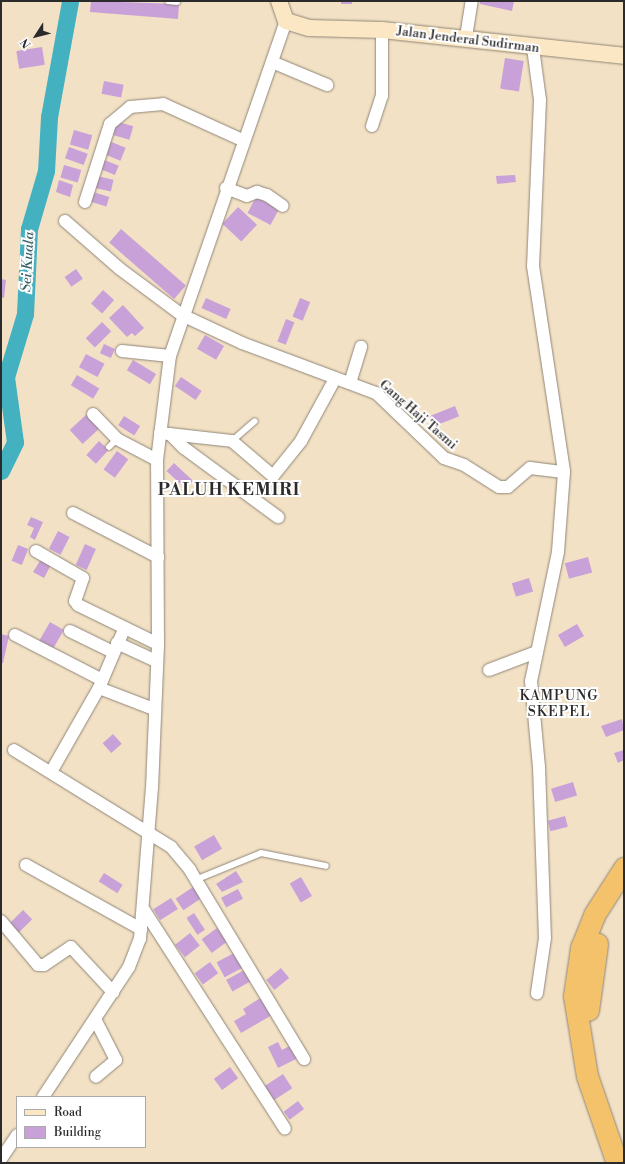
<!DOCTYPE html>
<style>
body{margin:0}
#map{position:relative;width:625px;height:1164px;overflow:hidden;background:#f3e1c5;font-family:"Libre Bodoni",serif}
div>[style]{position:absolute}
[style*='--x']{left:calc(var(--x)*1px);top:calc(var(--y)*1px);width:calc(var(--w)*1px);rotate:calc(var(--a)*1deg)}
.river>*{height:17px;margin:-8.5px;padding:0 8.5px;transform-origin:8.5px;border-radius:8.5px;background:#43b1c0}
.building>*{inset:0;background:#c9a1d9;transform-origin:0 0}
.roads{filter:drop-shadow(0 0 1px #8f8678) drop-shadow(0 0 1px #8f8678)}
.service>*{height:6px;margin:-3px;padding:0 3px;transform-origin:3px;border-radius:3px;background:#fff}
.minor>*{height:12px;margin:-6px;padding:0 6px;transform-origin:6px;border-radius:6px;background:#fff}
.secondary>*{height:16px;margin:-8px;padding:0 8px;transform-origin:8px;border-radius:8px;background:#fbe7c3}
.motorway>*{height:21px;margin:-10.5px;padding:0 10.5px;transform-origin:10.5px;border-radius:10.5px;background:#f4c26a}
span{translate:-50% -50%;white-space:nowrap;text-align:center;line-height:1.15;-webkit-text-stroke:4px #fff;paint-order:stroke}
.street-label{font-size:13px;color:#2b2b2b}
.water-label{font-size:14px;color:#356167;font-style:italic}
.neighbourhood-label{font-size:14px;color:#2b2b2b;letter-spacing:1px}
.district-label{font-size:17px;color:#2b2b2b;font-weight:700;letter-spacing:1px}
.frame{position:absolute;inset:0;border:2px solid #2b2b2b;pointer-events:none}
.legend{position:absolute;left:16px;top:1096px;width:130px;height:52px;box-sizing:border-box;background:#fff;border:1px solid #aaa;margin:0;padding:5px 7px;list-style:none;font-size:12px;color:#2b2b2b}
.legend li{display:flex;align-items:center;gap:8px;height:20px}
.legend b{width:20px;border:1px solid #aaa}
.north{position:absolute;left:16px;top:16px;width:40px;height:40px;-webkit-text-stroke:3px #fff;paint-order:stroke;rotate:234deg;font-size:11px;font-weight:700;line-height:16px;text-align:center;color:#2b2b2b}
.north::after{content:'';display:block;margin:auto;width:14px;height:18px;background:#2b2b2b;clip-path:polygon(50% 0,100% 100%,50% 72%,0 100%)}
</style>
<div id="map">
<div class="river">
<i style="--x:1;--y:471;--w:32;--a:-64"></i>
<i style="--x:15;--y:442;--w:66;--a:-97.9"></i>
<i style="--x:6;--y:377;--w:66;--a:-73.2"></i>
<i style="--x:25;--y:314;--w:85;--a:-87.3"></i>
<i style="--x:29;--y:229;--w:60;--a:-73.7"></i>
<i style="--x:46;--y:171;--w:54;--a:-86.8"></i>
<i style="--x:49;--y:117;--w:118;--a:-79.7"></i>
</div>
<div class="building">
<i style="clip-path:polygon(91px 1px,179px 4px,178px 19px,90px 12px)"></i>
<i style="left:341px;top:1px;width:11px;height:3px"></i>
<i style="clip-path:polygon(480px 1px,514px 1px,512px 11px,480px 4px)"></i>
<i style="left:42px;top:47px;width:18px;height:26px;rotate:81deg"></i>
<i style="left:505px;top:58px;width:19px;height:31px;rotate:9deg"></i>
<i style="left:104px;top:81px;width:20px;height:13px;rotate:11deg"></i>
<i style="left:115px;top:121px;width:19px;height:14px;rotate:16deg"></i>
<i style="left:74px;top:130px;width:19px;height:15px;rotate:16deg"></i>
<i style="left:109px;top:141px;width:18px;height:14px;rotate:22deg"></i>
<i style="left:69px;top:147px;width:20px;height:12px;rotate:20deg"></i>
<i style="left:102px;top:159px;width:18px;height:10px;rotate:22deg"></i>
<i style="left:64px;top:165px;width:18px;height:13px;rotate:16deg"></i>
<i style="clip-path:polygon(515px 175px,516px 182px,497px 184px,496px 176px)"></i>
<i style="left:97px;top:176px;width:17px;height:12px;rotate:13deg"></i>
<i style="clip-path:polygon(59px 180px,73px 185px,70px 197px,56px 192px)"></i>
<i style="left:93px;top:192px;width:17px;height:10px;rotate:17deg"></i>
<i style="left:256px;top:197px;width:26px;height:18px;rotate:28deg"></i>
<i style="left:238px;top:207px;width:26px;height:23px;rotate:43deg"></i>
<i style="left:121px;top:229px;width:86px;height:18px;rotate:41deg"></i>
<i style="left:76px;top:269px;width:12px;height:14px;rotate:55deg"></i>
<i style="clip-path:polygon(1px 279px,6px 280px,4px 298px,1px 297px)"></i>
<i style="left:103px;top:290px;width:15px;height:18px;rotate:42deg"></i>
<i style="left:206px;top:298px;width:27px;height:11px;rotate:24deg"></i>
<i style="left:300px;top:298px;width:11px;height:20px;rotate:22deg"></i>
<i style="clip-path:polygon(123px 305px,144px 328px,135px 336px,132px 333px,127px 337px,109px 318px)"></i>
<i style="left:286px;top:319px;width:9px;height:24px;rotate:21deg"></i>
<i style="left:102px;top:322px;width:13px;height:23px;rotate:45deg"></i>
<i style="left:205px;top:335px;width:22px;height:16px;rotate:30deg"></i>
<i style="left:104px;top:344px;width:12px;height:10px;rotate:24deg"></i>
<i style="left:86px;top:354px;width:21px;height:15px;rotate:28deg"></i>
<i style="left:133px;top:360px;width:27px;height:12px;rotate:31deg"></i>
<i style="left:77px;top:375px;width:26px;height:12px;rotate:31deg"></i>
<i style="left:181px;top:377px;width:25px;height:11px;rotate:34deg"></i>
<i style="left:455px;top:406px;width:11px;height:29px;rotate:68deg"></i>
<i style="left:88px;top:413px;width:19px;height:25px;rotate:47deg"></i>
<i style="left:124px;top:416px;width:19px;height:11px;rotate:32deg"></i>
<i style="left:99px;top:441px;width:13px;height:19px;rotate:42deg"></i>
<i style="left:117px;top:451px;width:14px;height:23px;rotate:36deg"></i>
<i style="left:174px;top:463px;width:26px;height:11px;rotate:43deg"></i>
<i style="clip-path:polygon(31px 517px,43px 522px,35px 540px,30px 537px,34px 528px,27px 525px)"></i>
<i style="left:58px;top:531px;width:13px;height:20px;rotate:27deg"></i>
<i style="left:85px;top:544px;width:12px;height:23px;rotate:24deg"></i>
<i style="left:18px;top:545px;width:11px;height:17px;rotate:22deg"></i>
<i style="clip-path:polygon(43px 556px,52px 563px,44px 578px,33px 572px)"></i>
<i style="left:588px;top:557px;width:16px;height:24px;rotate:75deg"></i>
<i style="left:529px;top:578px;width:14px;height:18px;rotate:73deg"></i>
<i style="left:50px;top:622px;width:16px;height:23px;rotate:30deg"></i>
<i style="left:577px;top:624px;width:14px;height:22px;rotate:60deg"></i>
<i style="clip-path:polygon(1px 634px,9px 636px,3px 663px,1px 663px)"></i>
<i style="clip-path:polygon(622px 719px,624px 730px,606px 737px,601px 726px)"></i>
<i style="left:113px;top:734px;width:13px;height:14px;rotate:48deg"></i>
<i style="clip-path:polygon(624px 750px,624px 760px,618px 763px,614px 753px)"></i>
<i style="left:573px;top:782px;width:14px;height:23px;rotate:73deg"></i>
<i style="left:565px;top:816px;width:11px;height:18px;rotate:75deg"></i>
<i style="left:214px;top:835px;width:16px;height:23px;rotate:60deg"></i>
<i style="clip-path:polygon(236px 871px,243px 882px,222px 892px,216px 884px)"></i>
<i style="left:104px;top:873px;width:22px;height:10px;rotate:32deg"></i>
<i style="left:301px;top:877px;width:22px;height:13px;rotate:60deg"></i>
<i style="left:193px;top:887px;width:14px;height:21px;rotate:56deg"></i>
<i style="left:238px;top:889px;width:11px;height:19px;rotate:63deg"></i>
<i style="left:171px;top:898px;width:13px;height:21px;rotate:58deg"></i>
<i style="left:23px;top:910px;width:13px;height:21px;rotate:45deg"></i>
<i style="left:194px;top:913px;width:20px;height:9px;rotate:57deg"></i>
<i style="left:217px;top:928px;width:17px;height:19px;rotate:54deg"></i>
<i style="left:190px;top:933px;width:16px;height:19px;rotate:52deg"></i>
<i style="left:236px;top:952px;width:17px;height:22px;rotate:62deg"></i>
<i style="left:210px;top:962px;width:14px;height:19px;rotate:54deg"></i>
<i style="left:248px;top:968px;width:13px;height:25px;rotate:61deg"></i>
<i style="left:281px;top:968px;width:13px;height:19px;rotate:51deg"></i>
<i style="clip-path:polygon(262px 997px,272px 1015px,241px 1033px,234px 1021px,246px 1014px,243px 1009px)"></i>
<i style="clip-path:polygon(278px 1042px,282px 1050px,293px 1044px,300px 1057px,278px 1068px,268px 1047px)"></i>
<i style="left:230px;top:1067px;width:14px;height:20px;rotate:54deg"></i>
<i style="left:283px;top:1074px;width:17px;height:22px;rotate:57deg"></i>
<i style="left:298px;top:1101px;width:10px;height:18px;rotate:53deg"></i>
</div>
<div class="roads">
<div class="service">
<i style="--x:168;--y:1;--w:9;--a:6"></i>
<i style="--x:232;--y:441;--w:30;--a:-41"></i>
<i style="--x:109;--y:447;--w:11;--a:-45"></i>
<i style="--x:195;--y:880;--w:71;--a:-22.2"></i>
<i style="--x:261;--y:853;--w:66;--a:11.3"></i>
</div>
<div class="minor">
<i style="--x:466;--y:37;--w:36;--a:-81"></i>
<i style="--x:533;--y:48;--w:52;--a:82.3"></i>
<i style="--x:540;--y:100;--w:166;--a:92.4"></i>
<i style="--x:533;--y:266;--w:208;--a:81.4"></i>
<i style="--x:564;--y:472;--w:80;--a:94.3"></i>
<i style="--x:558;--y:552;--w:132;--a:101.8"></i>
<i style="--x:531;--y:681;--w:86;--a:84.7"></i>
<i style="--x:539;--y:767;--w:171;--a:88"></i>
<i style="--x:545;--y:938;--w:56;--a:98.3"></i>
<i style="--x:272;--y:62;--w:60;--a:22.7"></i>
<i style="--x:372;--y:126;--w:32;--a:-72"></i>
<i style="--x:382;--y:96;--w:66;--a:-90"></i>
<i style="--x:226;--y:188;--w:22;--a:21"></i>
<i style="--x:247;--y:196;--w:11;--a:-22"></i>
<i style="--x:257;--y:192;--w:10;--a:17"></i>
<i style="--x:267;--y:195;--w:19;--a:35"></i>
<i style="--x:85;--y:202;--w:82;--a:-72.2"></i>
<i style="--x:110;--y:124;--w:26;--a:-40"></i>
<i style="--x:130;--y:107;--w:33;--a:-5"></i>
<i style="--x:163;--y:104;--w:87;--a:24.5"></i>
<i style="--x:65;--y:221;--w:73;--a:41.1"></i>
<i style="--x:120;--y:269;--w:77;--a:36.6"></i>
<i style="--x:182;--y:315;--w:66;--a:25"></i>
<i style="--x:242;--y:343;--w:143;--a:20.5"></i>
<i style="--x:376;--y:393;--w:94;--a:43.7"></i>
<i style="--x:444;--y:458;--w:21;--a:19"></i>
<i style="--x:464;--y:465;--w:41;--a:32.2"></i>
<i style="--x:499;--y:487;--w:9;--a:0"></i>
<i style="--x:508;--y:487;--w:29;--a:-41"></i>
<i style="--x:530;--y:468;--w:34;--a:7"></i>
<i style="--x:122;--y:351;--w:48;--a:5.9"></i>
<i style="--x:350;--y:383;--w:38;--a:-73"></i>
<i style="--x:93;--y:414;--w:35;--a:46"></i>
<i style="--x:117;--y:439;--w:45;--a:27.7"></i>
<i style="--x:160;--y:433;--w:72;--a:6.3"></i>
<i style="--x:232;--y:441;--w:54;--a:40.5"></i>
<i style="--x:273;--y:476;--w:45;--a:-51.3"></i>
<i style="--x:301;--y:441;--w:71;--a:-61.3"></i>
<i style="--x:170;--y:434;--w:20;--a:45"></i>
<i style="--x:184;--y:448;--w:117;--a:36.3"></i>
<i style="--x:73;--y:513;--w:96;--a:27.4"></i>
<i style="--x:36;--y:551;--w:54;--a:29.9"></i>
<i style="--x:83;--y:578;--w:24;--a:109"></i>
<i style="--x:75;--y:601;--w:5;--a:53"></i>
<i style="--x:78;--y:605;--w:89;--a:26"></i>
<i style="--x:70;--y:631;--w:48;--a:26"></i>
<i style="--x:15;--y:635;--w:98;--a:27.3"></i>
<i style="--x:117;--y:643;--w:43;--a:24.8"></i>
<i style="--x:489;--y:670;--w:48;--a:-20.7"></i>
<i style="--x:99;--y:688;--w:59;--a:20.9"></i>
<i style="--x:14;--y:750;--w:185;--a:31.7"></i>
<i style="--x:171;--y:847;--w:30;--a:50"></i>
<i style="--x:190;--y:870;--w:221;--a:58.9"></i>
<i style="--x:51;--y:772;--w:97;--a:-60.3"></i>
<i style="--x:99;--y:688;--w:59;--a:-66.9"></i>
<i style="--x:26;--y:865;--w:132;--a:29.1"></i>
<i style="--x:144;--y:910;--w:260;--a:57.2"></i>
<i style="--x:1;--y:921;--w:57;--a:49.9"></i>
<i style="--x:38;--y:965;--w:6;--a:0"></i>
<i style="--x:44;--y:965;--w:32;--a:-34"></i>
<i style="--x:71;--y:947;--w:62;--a:47"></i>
<i style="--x:95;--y:1019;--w:46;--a:62.9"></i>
<i style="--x:116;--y:1060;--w:26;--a:140"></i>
<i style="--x:43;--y:1097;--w:156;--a:-56.5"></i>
<i style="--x:129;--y:967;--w:30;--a:-69"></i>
<i style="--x:140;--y:939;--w:151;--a:-85.5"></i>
<i style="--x:152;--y:788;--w:144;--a:-87.6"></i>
<i style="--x:158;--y:644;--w:184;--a:-90.3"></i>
<i style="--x:157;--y:460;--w:105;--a:-82.9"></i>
<i style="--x:170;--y:356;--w:355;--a:-70.9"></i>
<i style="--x:1;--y:1159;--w:29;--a:-56"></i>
</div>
<div class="secondary">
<i style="--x:279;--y:1;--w:21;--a:71"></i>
<i style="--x:286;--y:21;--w:24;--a:17"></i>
<i style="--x:309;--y:28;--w:73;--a:1.6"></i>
<i style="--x:382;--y:30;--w:243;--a:6.1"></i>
</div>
<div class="motorway">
<i style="--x:588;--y:1010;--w:67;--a:-82.2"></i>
<i style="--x:617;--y:1163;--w:92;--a:-109"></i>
<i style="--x:587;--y:1076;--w:81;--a:-99.2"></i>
<i style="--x:574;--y:996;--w:49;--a:-81.7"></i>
<i style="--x:581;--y:948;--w:35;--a:-68"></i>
<i style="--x:594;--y:915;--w:56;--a:-57.4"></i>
</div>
</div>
<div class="street-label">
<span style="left:468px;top:40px;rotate:7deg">Jalan Jenderal Sudirman</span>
<span style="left:418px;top:415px;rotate:41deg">Gang Haji Tasmi</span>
</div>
<div class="water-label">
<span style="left:28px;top:262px;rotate:-87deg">Sei Kuala</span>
</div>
<div class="neighbourhood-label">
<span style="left:559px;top:704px">KAMPUNG<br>SKEPEL</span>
</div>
<div class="district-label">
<span style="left:229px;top:491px">PALUH KEMIRI</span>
</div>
<div class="frame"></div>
<ul class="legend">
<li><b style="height:5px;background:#fbe7c3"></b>Road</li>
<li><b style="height:11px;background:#c9a1d9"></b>Building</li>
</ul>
<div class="north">N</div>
</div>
